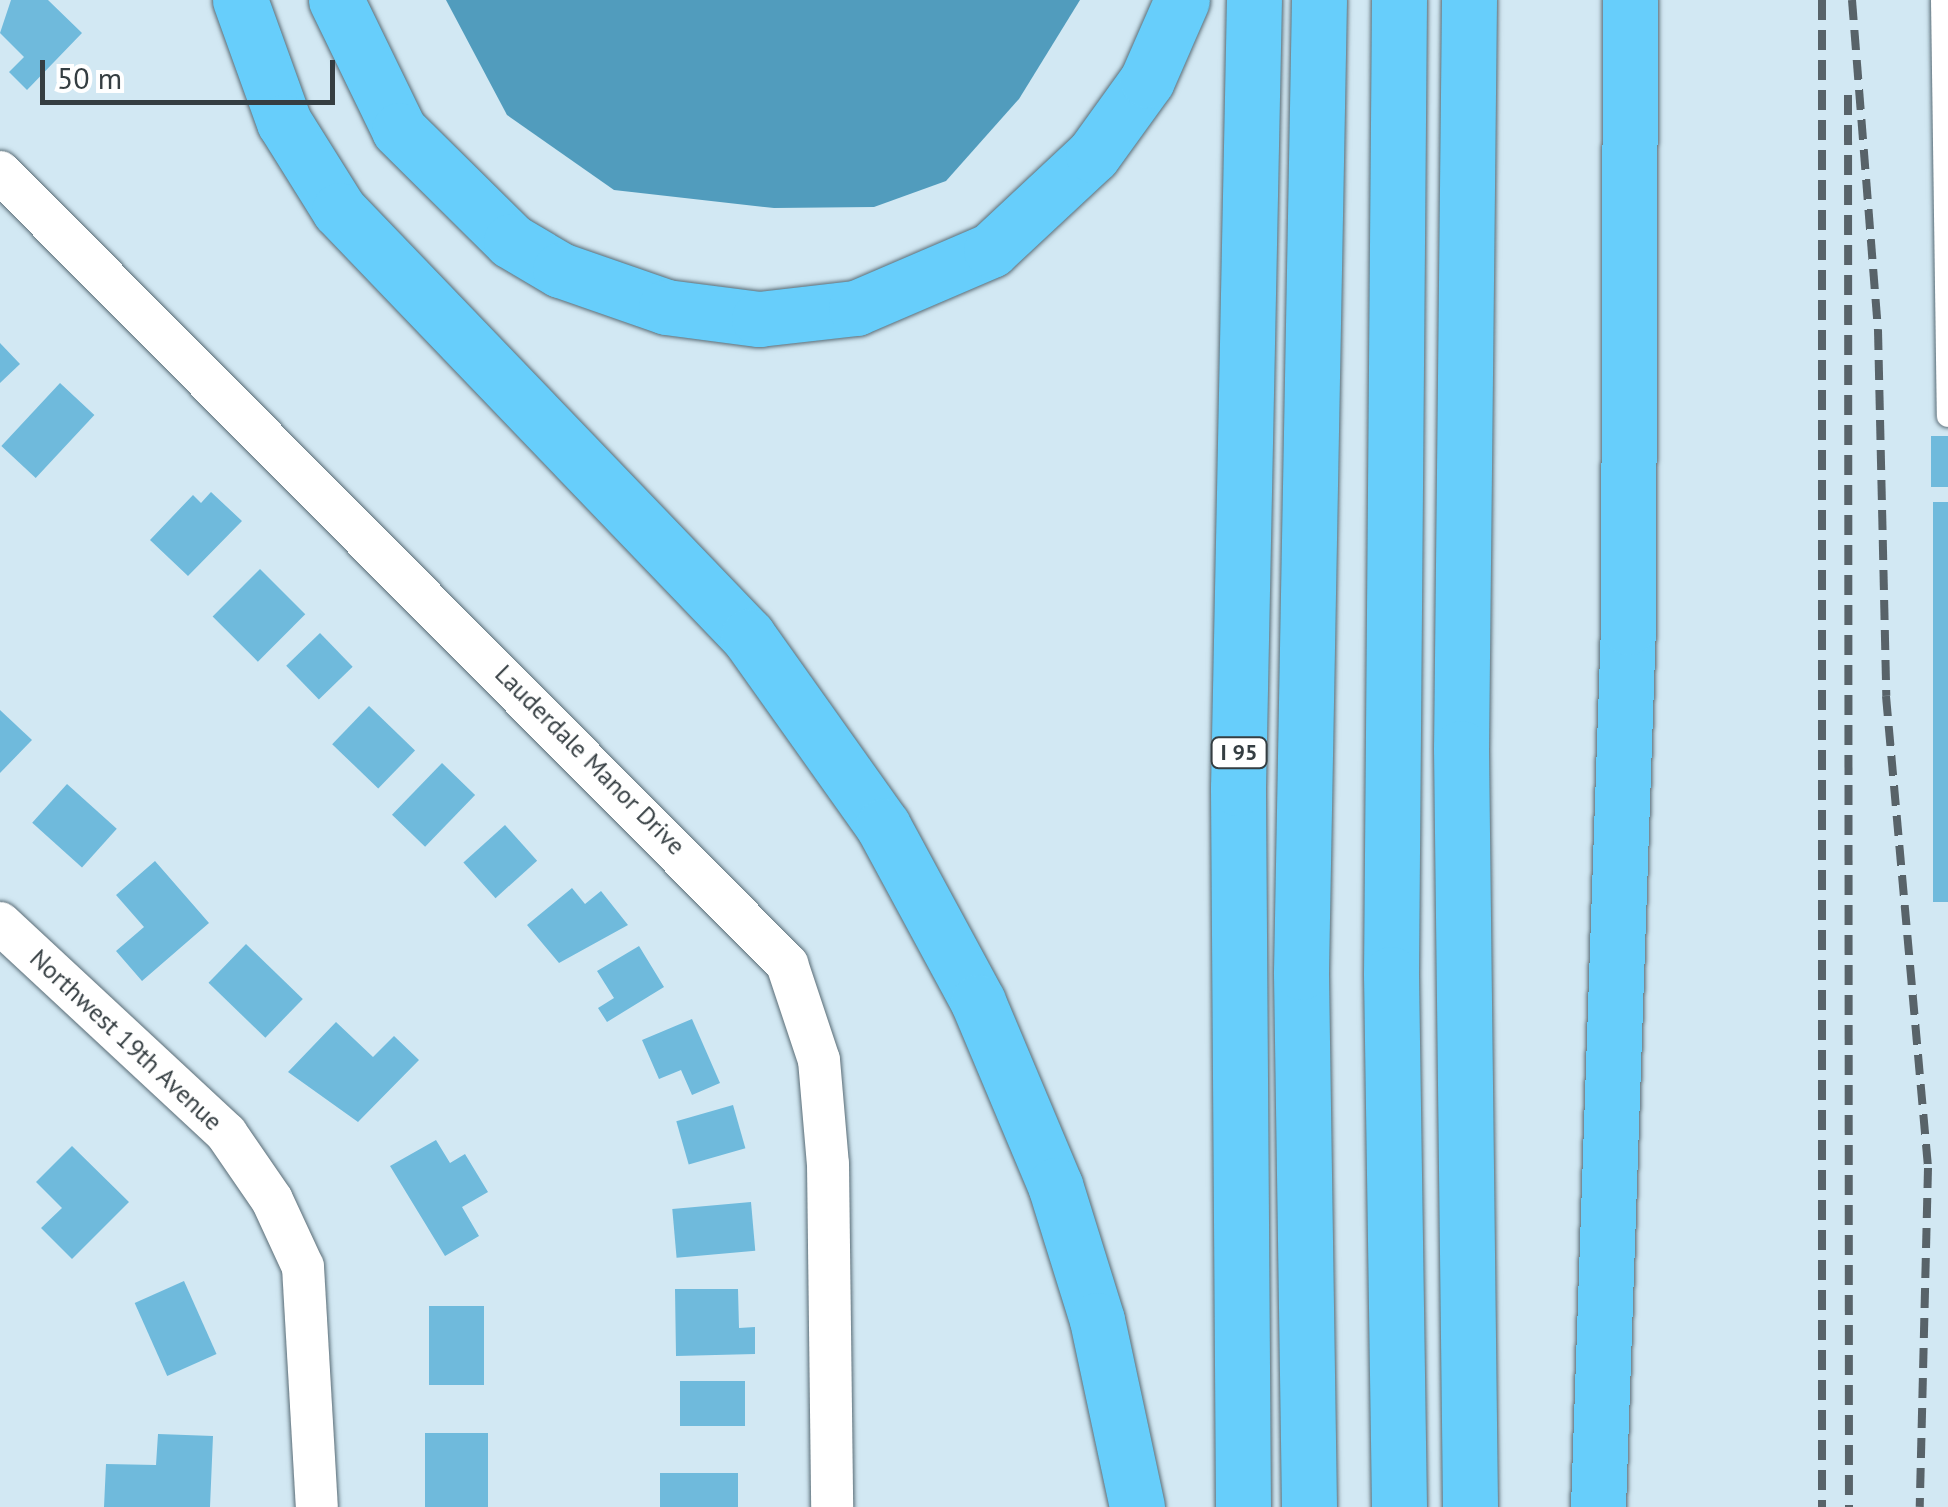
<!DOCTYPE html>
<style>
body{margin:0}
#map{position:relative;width:1948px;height:1507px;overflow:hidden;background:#d2e8f3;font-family:"PT Sans",sans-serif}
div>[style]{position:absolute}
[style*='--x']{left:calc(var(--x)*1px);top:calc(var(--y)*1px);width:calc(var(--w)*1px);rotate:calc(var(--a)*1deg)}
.water>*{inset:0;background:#519cbd}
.building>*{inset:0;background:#6fbadc;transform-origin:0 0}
.roads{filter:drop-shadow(0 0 2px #596c76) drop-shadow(0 0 2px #596c76)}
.lane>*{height:22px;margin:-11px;padding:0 11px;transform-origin:11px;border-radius:11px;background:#fff}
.street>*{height:42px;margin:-21px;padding:0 21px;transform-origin:21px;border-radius:21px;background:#fff}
.highway>*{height:55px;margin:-27.5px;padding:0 27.5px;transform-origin:27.5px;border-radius:27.5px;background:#67cefb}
.rail>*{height:8px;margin-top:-4px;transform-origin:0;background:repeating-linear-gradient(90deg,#586369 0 20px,transparent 0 30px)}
span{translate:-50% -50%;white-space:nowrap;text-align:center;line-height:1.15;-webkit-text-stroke:9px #fff;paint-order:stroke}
.shield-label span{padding:2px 8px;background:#fff;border:2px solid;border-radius:8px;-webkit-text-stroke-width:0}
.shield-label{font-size:22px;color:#353e42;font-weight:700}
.street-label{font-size:25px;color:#353e42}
.scale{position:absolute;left:40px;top:60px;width:295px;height:45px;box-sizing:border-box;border:5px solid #353e42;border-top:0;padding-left:12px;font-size:30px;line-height:35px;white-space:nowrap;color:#353e42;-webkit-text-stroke:8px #fff;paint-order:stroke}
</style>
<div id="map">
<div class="water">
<i style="clip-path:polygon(446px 0,1080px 0,1019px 99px,946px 181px,874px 207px,774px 208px,614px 190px,507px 115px)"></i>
</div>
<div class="building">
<i style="clip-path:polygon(11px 0,48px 0,82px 33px,27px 90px,9px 72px,24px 57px,0 33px)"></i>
<i style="clip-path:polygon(0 343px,20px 364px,0 383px)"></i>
<i style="left:60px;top:383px;width:47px;height:86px;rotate:43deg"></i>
<i style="left:1931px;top:436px;width:17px;height:51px"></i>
<i style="clip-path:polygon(211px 492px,242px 521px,188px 576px,150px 540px,193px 495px,201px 503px)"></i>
<i style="left:1933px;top:502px;width:15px;height:400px"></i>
<i style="left:260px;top:569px;width:64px;height:67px;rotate:45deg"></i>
<i style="left:320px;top:633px;width:47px;height:47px;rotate:46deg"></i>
<i style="left:369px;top:706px;width:64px;height:53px;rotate:44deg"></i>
<i style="clip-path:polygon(0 710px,32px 740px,0 773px)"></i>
<i style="left:442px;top:763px;width:46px;height:72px;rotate:44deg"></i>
<i style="left:67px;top:784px;width:67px;height:52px;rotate:42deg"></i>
<i style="left:505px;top:825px;width:48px;height:56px;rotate:48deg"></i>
<i style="clip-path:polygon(155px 861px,209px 923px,142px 981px,116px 951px,144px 927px,116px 895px)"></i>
<i style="clip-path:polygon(572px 888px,585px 904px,601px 891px,628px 925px,559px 963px,527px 925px)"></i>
<i style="left:246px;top:944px;width:79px;height:54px;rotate:44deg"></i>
<i style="clip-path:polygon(639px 946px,664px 987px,607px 1022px,598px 1008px,614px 998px,597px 971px)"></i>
<i style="clip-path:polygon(692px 1019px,720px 1083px,692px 1095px,681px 1070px,659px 1079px,642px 1040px)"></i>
<i style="clip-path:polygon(336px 1022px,373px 1057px,394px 1036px,419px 1060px,358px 1122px,288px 1072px)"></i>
<i style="left:733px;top:1105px;width:45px;height:59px;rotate:74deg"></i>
<i style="clip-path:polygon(436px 1140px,450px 1163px,465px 1154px,488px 1192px,462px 1207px,479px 1236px,445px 1256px,390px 1166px)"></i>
<i style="clip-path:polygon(72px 1146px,129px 1202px,72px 1259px,41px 1228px,62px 1208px,36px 1182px)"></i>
<i style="left:751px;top:1202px;width:49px;height:79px;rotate:85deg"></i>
<i style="left:184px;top:1281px;width:80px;height:54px;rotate:66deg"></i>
<i style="clip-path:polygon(675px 1289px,738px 1289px,739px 1328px,755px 1327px,755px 1354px,676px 1356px)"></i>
<i style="left:429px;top:1306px;width:55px;height:79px"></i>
<i style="left:745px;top:1381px;width:45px;height:65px;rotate:90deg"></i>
<i style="left:425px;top:1433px;width:63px;height:74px"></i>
<i style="clip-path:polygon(158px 1434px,213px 1436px,210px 1507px,104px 1507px,106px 1464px,156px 1465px)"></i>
<i style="left:660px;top:1473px;width:78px;height:34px"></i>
</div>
<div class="roads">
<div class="lane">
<i style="--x:1942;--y:0;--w:416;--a:89.2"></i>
</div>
<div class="street">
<i style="--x:0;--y:172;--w:1117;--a:45.18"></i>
<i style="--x:787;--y:964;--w:101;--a:71.6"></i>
<i style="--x:819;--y:1060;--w:104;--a:85.1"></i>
<i style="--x:828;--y:1164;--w:343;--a:89.3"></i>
<i style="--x:0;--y:923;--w:309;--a:42.9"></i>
<i style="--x:226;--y:1133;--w:81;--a:55.5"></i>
<i style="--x:272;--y:1200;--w:74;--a:65.2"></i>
<i style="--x:303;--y:1267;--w:240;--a:86.7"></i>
</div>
<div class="highway">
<i style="--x:240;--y:0;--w:130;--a:70.2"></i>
<i style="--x:284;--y:122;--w:104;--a:58"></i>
<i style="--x:339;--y:210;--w:591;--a:46.17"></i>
<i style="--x:748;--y:636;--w:233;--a:54.6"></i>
<i style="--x:883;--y:826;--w:200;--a:61.6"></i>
<i style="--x:978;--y:1002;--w:199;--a:67.2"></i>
<i style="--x:1055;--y:1185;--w:141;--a:72.7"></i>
<i style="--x:1097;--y:1320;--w:191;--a:77.9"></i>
<i style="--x:336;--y:0;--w:144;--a:64.1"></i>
<i style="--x:399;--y:130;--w:158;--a:44.7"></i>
<i style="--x:511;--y:241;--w:57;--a:30.6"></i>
<i style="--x:560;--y:270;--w:112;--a:19.2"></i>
<i style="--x:666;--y:307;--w:94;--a:7.4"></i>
<i style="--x:759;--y:319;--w:98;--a:-6.5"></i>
<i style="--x:856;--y:308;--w:147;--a:-23.2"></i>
<i style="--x:991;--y:250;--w:139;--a:-43"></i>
<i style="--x:1093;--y:155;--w:92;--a:-54.2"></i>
<i style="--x:1147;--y:80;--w:87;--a:-66.4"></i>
<i style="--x:1399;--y:0;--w:974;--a:90.47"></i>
<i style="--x:1391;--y:974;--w:533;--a:89.14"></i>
<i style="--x:1469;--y:0;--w:748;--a:90.61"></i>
<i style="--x:1461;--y:748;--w:759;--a:89.32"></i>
<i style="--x:1243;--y:1507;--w:719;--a:-90.4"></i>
<i style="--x:1238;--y:788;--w:788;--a:-88.84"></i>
<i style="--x:1309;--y:1507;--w:535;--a:-90.86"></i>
<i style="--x:1301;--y:972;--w:972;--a:-88.94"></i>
<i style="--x:1598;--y:1507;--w:881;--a:-88.05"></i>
<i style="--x:1628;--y:627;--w:627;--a:-89.82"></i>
</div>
</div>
<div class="rail">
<i style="--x:1822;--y:0;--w:1507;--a:90"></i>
<i style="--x:1852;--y:0;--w:331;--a:85.5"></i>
<i style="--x:1878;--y:330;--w:366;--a:88.7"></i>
<i style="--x:1886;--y:696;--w:474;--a:84.9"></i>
<i style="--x:1928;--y:1168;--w:339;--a:91.4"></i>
<i style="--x:1848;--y:95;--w:1412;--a:89.96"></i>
</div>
<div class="shield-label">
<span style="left:1239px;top:753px">I 95</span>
</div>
<div class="street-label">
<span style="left:590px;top:760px;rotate:45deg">Lauderdale Manor Drive</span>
<span style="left:126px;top:1040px;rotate:43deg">Northwest 19th Avenue</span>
</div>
<div class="scale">50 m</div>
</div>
